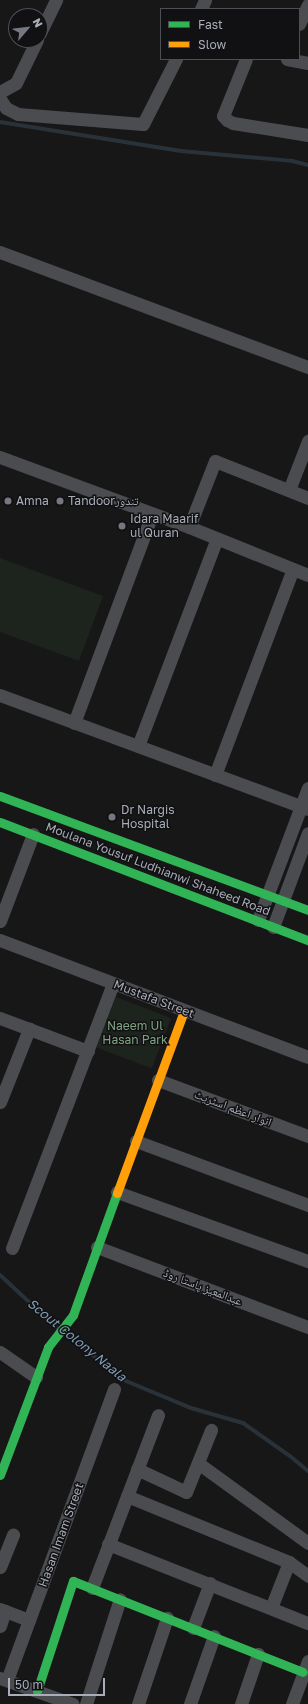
<!DOCTYPE html>
<meta charset="utf-8">
<style>
body{margin:0}
#map{position:relative;width:308px;height:1704px;overflow:hidden;background:#171717;font-family:"Golos Text","Noto Naskh Arabic",sans-serif}
div>[style]{position:absolute}
[style*='--x']{left:calc(var(--x)*1px);top:calc(var(--y)*1px);width:calc(var(--w)*1px);rotate:calc(var(--a)*1deg)}
.green>*{inset:0;background:#1d241e;transform-origin:0 0}
.stream>*{height:4px;margin:-2px;padding:0 2px;transform-origin:2px;border-radius:2px;background:#2a3239}
.street>*{height:13px;margin:-6.5px;padding:0 6.5px;transform-origin:6.5px;border-radius:6.5px;background:#4b4c50}
.fast>*{height:9px;margin:-4.5px;padding:0 4.5px;transform-origin:4.5px;border-radius:4.5px;background:#30b455}
.slow>*{height:9px;margin:-4.5px;padding:0 4.5px;transform-origin:4.5px;border-radius:4.5px;background:#ff9f0a}
.dots>*{width:11px;height:11px;translate:-50% -50%;box-sizing:border-box;border:2px solid #111113;border-radius:50%}
span{translate:-50% -50%;white-space:nowrap;text-align:center;line-height:1.15;-webkit-text-stroke:3px #111113;paint-order:stroke}
.poi-label{font-size:12px;color:#a8adb8}
.left{translate:0 -50%;text-align:left}
.street-label{font-size:12px;color:#a8adb8}
.park-label{font-size:12px;color:#7fa381}
.water-label{font-size:13px;color:#7f9bb3;font-style:italic}
.legend{position:absolute;left:160px;top:8px;width:140px;height:52px;box-sizing:border-box;background:#111113;border:1px solid #4d4f55;margin:0;padding:5px 7px;list-style:none;font-size:12px;color:#a8adb8}
.legend li{display:flex;align-items:center;gap:8px;height:20px}
.legend b{width:20px;border:1px solid #4d4f55}
.north{position:absolute;left:8px;top:8px;width:40px;height:40px;box-sizing:border-box;background:#111113;border:1px solid #4d4f55;border-radius:50%;rotate:62deg;font-size:11px;font-weight:700;line-height:16px;text-align:center;color:#a8adb8}
.north::after{content:'';display:block;margin:auto;width:14px;height:18px;background:#757880;clip-path:polygon(50% 0,100% 100%,50% 72%,0 100%)}
.scale{position:absolute;left:8px;top:1678px;width:97px;height:18px;box-sizing:border-box;border:2px solid #a8adb8;border-top:0;padding-left:5px;font-size:12px;line-height:14px;white-space:nowrap;color:#a8adb8;-webkit-text-stroke:3px #111113;paint-order:stroke}
</style>
<div id="map">
<div class="green">
<i style="clip-path:polygon(0 558px,103px 596px,79px 661px,0 632px)"></i>
<i style="left:116px;top:997px;width:59px;height:54px;rotate:21deg"></i>
</div>
<div class="stream">
<i style="--x:0;--y:122;--w:183;--a:9.1"></i>
<i style="--x:181;--y:151;--w:111;--a:5.1"></i>
<i style="--x:292;--y:161;--w:16;--a:14"></i>
<i style="--x:0;--y:1275;--w:78;--a:42.9"></i>
<i style="--x:64;--y:1333;--w:78;--a:37.7"></i>
<i style="--x:126;--y:1381;--w:70;--a:22.6"></i>
<i style="--x:191;--y:1408;--w:54;--a:16.1"></i>
<i style="--x:243;--y:1423;--w:57;--a:35.1"></i>
<i style="--x:290;--y:1456;--w:23;--a:40"></i>
</div>
<div class="street">
<i style="--x:201;--y:9;--w:10;--a:-66"></i>
<i style="--x:299;--y:24;--w:21;--a:-65"></i>
<i style="--x:40;--y:33;--w:37;--a:-64"></i>
<i style="--x:246;--y:59;--w:61;--a:112"></i>
<i style="--x:223;--y:116;--w:6;--a:45"></i>
<i style="--x:227;--y:120;--w:7;--a:27"></i>
<i style="--x:233;--y:123;--w:76;--a:9.1"></i>
<i style="--x:287;--y:59;--w:21;--a:11"></i>
<i style="--x:0;--y:92;--w:18;--a:-29"></i>
<i style="--x:16;--y:83;--w:48;--a:-64"></i>
<i style="--x:0;--y:99;--w:11;--a:56"></i>
<i style="--x:6;--y:108;--w:13;--a:27"></i>
<i style="--x:18;--y:114;--w:125;--a:4.6"></i>
<i style="--x:143;--y:124;--w:73;--a:-63.1"></i>
<i style="--x:0;--y:252;--w:329;--a:20.5"></i>
<i style="--x:0;--y:457;--w:202;--a:20.3"></i>
<i style="--x:189;--y:527;--w:128;--a:22"></i>
<i style="--x:289;--y:490;--w:53;--a:-68.8"></i>
<i style="--x:189;--y:527;--w:71;--a:-68.5"></i>
<i style="--x:215;--y:461;--w:100;--a:21.7"></i>
<i style="--x:0;--y:695;--w:328;--a:20.3"></i>
<i style="--x:74;--y:723;--w:223;--a:-69.5"></i>
<i style="--x:138;--y:746;--w:222;--a:-69.2"></i>
<i style="--x:215;--y:775;--w:220;--a:-69.3"></i>
<i style="--x:258;--y:920;--w:141;--a:-69.3"></i>
<i style="--x:0;--y:921;--w:93;--a:-69.2"></i>
<i style="--x:273;--y:927;--w:100;--a:-69.6"></i>
<i style="--x:0;--y:940;--w:329;--a:20.8"></i>
<i style="--x:0;--y:1018;--w:94;--a:20.6"></i>
<i style="--x:158;--y:1080;--w:160;--a:20.5"></i>
<i style="--x:0;--y:1102;--w:79;--a:-68.3"></i>
<i style="--x:136;--y:1141;--w:184;--a:20.4"></i>
<i style="--x:117;--y:1192;--w:203;--a:19.9"></i>
<i style="--x:97;--y:1247;--w:226;--a:20.8"></i>
<i style="--x:12;--y:1248;--w:283;--a:-69.1"></i>
<i style="--x:0;--y:1352;--w:44;--a:34.8"></i>
<i style="--x:198;--y:1463;--w:136;--a:36"></i>
<i style="--x:137;--y:1469;--w:54;--a:25.1"></i>
<i style="--x:186;--y:1492;--w:67;--a:-68"></i>
<i style="--x:127;--y:1496;--w:175;--a:22.2"></i>
<i style="--x:289;--y:1562;--w:49;--a:111.4"></i>
<i style="--x:108;--y:1544;--w:215;--a:21.6"></i>
<i style="--x:289;--y:1562;--w:24;--a:36"></i>
<i style="--x:0;--y:1567;--w:35;--a:-68"></i>
<i style="--x:92;--y:1588;--w:185;--a:-69.1"></i>
<i style="--x:0;--y:1609;--w:31;--a:21"></i>
<i style="--x:0;--y:1626;--w:16;--a:-72"></i>
<i style="--x:193;--y:1628;--w:48;--a:-69.3"></i>
<i style="--x:0;--y:1678;--w:77;--a:19.6"></i>
<i style="--x:7;--y:1680;--w:310;--a:-69.8"></i>
<i style="--x:86;--y:1704;--w:110;--a:-72.1"></i>
<i style="--x:138;--y:1704;--w:91;--a:-71.4"></i>
<i style="--x:190;--y:1704;--w:72;--a:-70.6"></i>
<i style="--x:241;--y:1704;--w:53;--a:-71.2"></i>
<i style="--x:292;--y:1704;--w:46;--a:-69.6"></i>
</div>
<div class="fast">
<i style="--x:0;--y:796;--w:328;--a:20.3"></i>
<i style="--x:0;--y:822;--w:330;--a:21"></i>
<i style="--x:0;--y:1475;--w:137;--a:-69.4"></i>
<i style="--x:48;--y:1347;--w:41;--a:-52"></i>
<i style="--x:73;--y:1315;--w:130;--a:-70.2"></i>
<i style="--x:37;--y:1691;--w:116;--a:-71.9"></i>
<i style="--x:73;--y:1581;--w:247;--a:21.6"></i>
</div>
<div class="slow">
<i style="--x:117;--y:1193;--w:194;--a:-69.8"></i>
</div>
<div class="dots">
<i style="left:8px;top:501px;background:#757880"></i>
<i style="left:60px;top:501px;background:#757880"></i>
<i style="left:122px;top:526px;background:#757880"></i>
<i style="left:112px;top:817px;background:#757880"></i>
</div>
<div class="poi-label">
<span class="left" style="left:16px;top:501px">Amna</span>
<span class="left" style="left:68px;top:501px">Tandoorتندور</span>
<span class="left" style="left:130px;top:526px">Idara Maarif<br>ul Quran</span>
<span class="left" style="left:121px;top:817px">Dr Nargis<br>Hospital</span>
</div>
<div class="street-label">
<span style="left:158px;top:869px;rotate:21deg">Moulana Yousuf Ludhianwi Shaheed Road</span>
<span style="left:154px;top:999px;rotate:21deg">Mustafa Street</span>
<span style="left:233px;top:1108px;rotate:21deg">انوار اعظم اسٹریٹ</span>
<span style="left:203px;top:1287px;rotate:21deg">عبدالمعیز پاستا روڈ</span>
<span style="left:61px;top:1535px;rotate:-70deg">Hasan Imam Street</span>
</div>
<div class="park-label">
<span style="left:135px;top:1033px">Naeem Ul<br>Hasan Park</span>
</div>
<div class="water-label">
<span style="left:77px;top:1340px;rotate:39deg">Scout Colony Naala</span>
</div>
<ul class="legend">
<li><b style="height:5px;background:#30b455"></b>Fast</li>
<li><b style="height:5px;background:#ff9f0a"></b>Slow</li>
</ul>
<div class="north">N</div>
<div class="scale">50 m</div>
</div>
